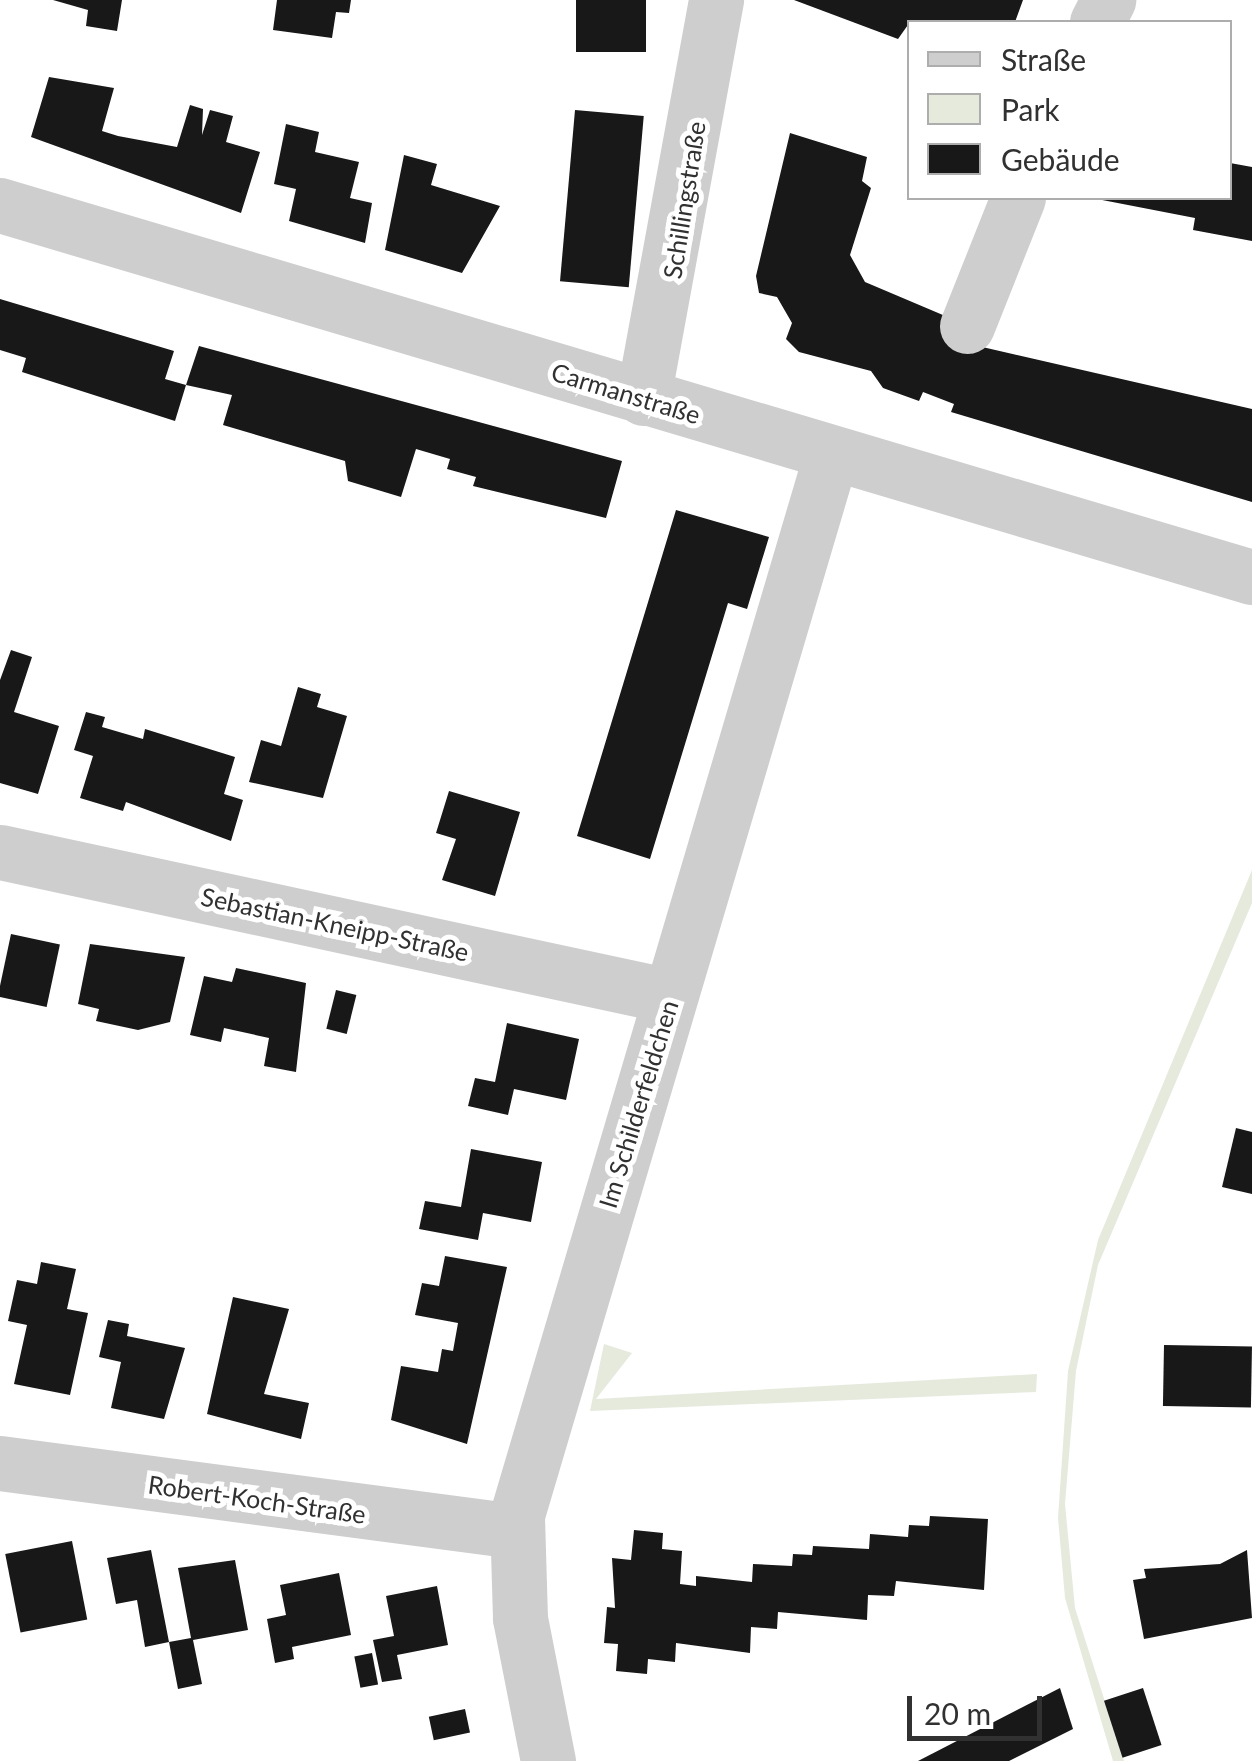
<!DOCTYPE html>
<meta charset="utf-8">
<style>
body{margin:0}
#map{position:relative;width:1252px;height:1761px;overflow:hidden;background:#fff;font-family:Lato,sans-serif}
div>[style]{position:absolute}
[style*='--x']{left:calc(var(--x)*1px);top:calc(var(--y)*1px);width:calc(var(--w)*1px);rotate:calc(var(--a)*1deg)}
.green>*{inset:0;background:#e5eadd}
.building>*{inset:0;background:#181818;transform-origin:0 0}
.minor>*{height:55px;margin:-27.5px;padding:0 27.5px;transform-origin:27.5px;border-radius:27.5px;background:#cecece}
span{translate:-50% -50%;white-space:nowrap;text-align:center;line-height:1.15;-webkit-text-stroke:10px #fff;paint-order:stroke}
.street-label{font-size:25px;color:#313131}
.legend{position:absolute;left:907px;top:20px;width:325px;height:180px;box-sizing:border-box;background:#fff;border:2px solid #adadad;margin:0;padding:12px 18px;list-style:none;font-size:30px;color:#313131}
.legend li{display:flex;align-items:center;gap:20px;height:50px}
.legend b{width:50px;border:2px solid #adadad}
.scale{position:absolute;left:907px;top:1696px;width:135px;height:45px;box-sizing:border-box;border:5px solid #313131;border-top:0;padding-left:12px;font-size:30px;line-height:35px;white-space:nowrap;color:#313131;-webkit-text-stroke:8px #fff;paint-order:stroke}
</style>
<div id="map">
<div class="green">
<i style="clip-path:polygon(1252px 870px,1252px 903px,1098px 1265px,1076px 1371px,1065px 1504px,1075px 1608px,1124px 1761px,1113px 1761px,1065px 1598px,1058px 1518px,1068px 1371px,1098px 1240px)"></i>
<i style="clip-path:polygon(604px 1344px,632px 1353px,596px 1399px,1037px 1374px,1036px 1392px,590px 1411px)"></i>
</div>
<div class="building">
<i style="clip-path:polygon(53px 0,122px 0,117px 31px,86px 26px,88px 10px)"></i>
<i style="clip-path:polygon(277px 0,351px 0,349px 13px,336px 12px,332px 38px,273px 30px)"></i>
<i style="left:576px;top:0;width:70px;height:52px"></i>
<i style="clip-path:polygon(794px 0,1023px 0,1015px 22px,910px 22px,898px 39px)"></i>
<i style="clip-path:polygon(49px 77px,114px 88px,102px 131px,118px 136px,177px 147px,190px 105px,203px 109px,202px 135px,210px 110px,233px 116px,226px 142px,260px 152px,241px 213px,31px 137px)"></i>
<i style="left:575px;top:110px;width:69px;height:172px;rotate:5deg"></i>
<i style="clip-path:polygon(286px 124px,319px 132px,315px 152px,359px 162px,350px 198px,372px 203px,365px 243px,289px 221px,296px 189px,274px 184px)"></i>
<i style="clip-path:polygon(790px 133px,867px 157px,862px 181px,871px 188px,850px 255px,865px 282px,983px 332px,978px 346px,1252px 409px,1252px 502px,951px 412px,954px 404px,923px 392px,919px 401px,883px 388px,871px 371px,799px 352px,786px 339px,792px 323px,777px 297px,759px 293px,756px 276px)"></i>
<i style="clip-path:polygon(404px 155px,437px 164px,431px 185px,500px 206px,462px 273px,385px 250px)"></i>
<i style="clip-path:polygon(1230px 163px,1252px 167px,1252px 241px,1193px 230px,1195px 218px,1097px 199px,1230px 198px)"></i>
<i style="clip-path:polygon(0 299px,174px 351px,165px 379px,186px 385px,175px 421px,22px 372px,26px 358px,0 350px)"></i>
<i style="clip-path:polygon(199px 346px,622px 461px,606px 518px,473px 486px,476px 477px,447px 469px,450px 459px,416px 449px,401px 497px,348px 481px,345px 461px,223px 425px,232px 395px,186px 385px)"></i>
<i style="clip-path:polygon(676px 510px,769px 537px,747px 609px,728px 603px,650px 859px,577px 836px)"></i>
<i style="clip-path:polygon(11px 650px,32px 657px,14px 712px,59px 726px,38px 794px,0 783px,0 680px)"></i>
<i style="clip-path:polygon(298px 687px,321px 694px,317px 707px,347px 716px,323px 798px,249px 782px,261px 740px,281px 746px)"></i>
<i style="clip-path:polygon(86px 712px,105px 717px,102px 727px,143px 739px,145px 729px,235px 757px,224px 794px,243px 800px,231px 841px,126px 802px,123px 811px,80px 798px,93px 756px,74px 750px)"></i>
<i style="clip-path:polygon(449px 791px,520px 812px,495px 896px,442px 880px,456px 839px,436px 833px)"></i>
<i style="left:11px;top:934px;width:50px;height:64px;rotate:12deg"></i>
<i style="clip-path:polygon(90px 944px,185px 957px,170px 1022px,138px 1030px,96px 1021px,99px 1009px,78px 1004px)"></i>
<i style="clip-path:polygon(236px 968px,306px 983px,296px 1072px,264px 1066px,269px 1038px,224px 1028px,221px 1042px,190px 1035px,204px 976px,232px 982px)"></i>
<i style="left:336px;top:990px;width:21px;height:40px;rotate:14deg"></i>
<i style="clip-path:polygon(507px 1023px,579px 1039px,566px 1100px,514px 1089px,508px 1115px,468px 1106px,475px 1078px,495px 1082px)"></i>
<i style="clip-path:polygon(1236px 1128px,1252px 1132px,1252px 1194px,1222px 1187px)"></i>
<i style="clip-path:polygon(471px 1149px,542px 1162px,531px 1222px,483px 1213px,478px 1240px,419px 1229px,425px 1201px,461px 1207px)"></i>
<i style="clip-path:polygon(445px 1256px,507px 1267px,467px 1444px,391px 1420px,401px 1366px,438px 1372px,442px 1349px,453px 1351px,458px 1323px,415px 1315px,422px 1283px,439px 1286px)"></i>
<i style="clip-path:polygon(41px 1262px,76px 1269px,67px 1309px,88px 1313px,70px 1395px,14px 1384px,27px 1325px,8px 1321px,17px 1280px,37px 1284px)"></i>
<i style="clip-path:polygon(233px 1297px,289px 1309px,264px 1394px,309px 1403px,301px 1439px,207px 1414px)"></i>
<i style="clip-path:polygon(108px 1320px,129px 1324px,127px 1336px,185px 1348px,164px 1419px,111px 1408px,121px 1362px,99px 1357px)"></i>
<i style="left:1164px;top:1345px;width:88px;height:61px;rotate:1deg"></i>
<i style="clip-path:polygon(930px 1516px,988px 1519px,984px 1590px,896px 1581px,894px 1596px,868px 1595px,867px 1620px,778px 1612px,777px 1629px,751px 1627px,750px 1653px,676px 1643px,675px 1662px,648px 1659px,647px 1674px,616px 1671px,618px 1644px,604px 1643px,607px 1607px,615px 1608px,612px 1558px,631px 1560px,634px 1530px,663px 1533px,662px 1549px,682px 1551px,680px 1584px,696px 1586px,696px 1576px,752px 1582px,753px 1564px,792px 1566px,793px 1554px,812px 1555px,813px 1546px,869px 1549px,870px 1534px,908px 1537px,909px 1525px,929px 1526px)"></i>
<i style="left:72px;top:1541px;width:80px;height:68px;rotate:79deg"></i>
<i style="clip-path:polygon(151px 1550px,169px 1642px,145px 1647px,137px 1600px,116px 1604px,107px 1558px)"></i>
<i style="clip-path:polygon(1247px 1550px,1252px 1618px,1144px 1639px,1133px 1580px,1146px 1578px,1144px 1569px,1220px 1564px)"></i>
<i style="clip-path:polygon(235px 1560px,248px 1630px,193px 1640px,202px 1684px,178px 1689px,169px 1642px,191px 1638px,178px 1568px)"></i>
<i style="clip-path:polygon(339px 1573px,351px 1635px,292px 1647px,294px 1659px,275px 1663px,267px 1619px,286px 1615px,280px 1585px)"></i>
<i style="clip-path:polygon(437px 1586px,448px 1645px,397px 1655px,402px 1679px,382px 1682px,373px 1640px,394px 1636px,386px 1596px)"></i>
<i style="left:372px;top:1653px;width:32px;height:18px;rotate:79deg"></i>
<i style="clip-path:polygon(1060px 1688px,1073px 1729px,1009px 1761px,918px 1761px)"></i>
<i style="left:1143px;top:1688px;width:60px;height:41px;rotate:72deg"></i>
<i style="left:465px;top:1709px;width:24px;height:37px;rotate:78deg"></i>
</div>
<div class="minor">
<i style="--x:1097;--y:22;--w:25;--a:-63"></i>
<i style="--x:0;--y:205;--w:1306;--a:16.55"></i>
<i style="--x:967;--y:326;--w:138;--a:-68.3"></i>
<i style="--x:643;--y:398;--w:405;--a:-79.6"></i>
<i style="--x:0;--y:852;--w:685;--a:12.13"></i>
<i style="--x:0;--y:1463;--w:519;--a:7.52"></i>
<i style="--x:548;--y:1761;--w:146;--a:-101.1"></i>
<i style="--x:520;--y:1618;--w:103;--a:-91.7"></i>
<i style="--x:517;--y:1515;--w:1106;--a:-73.5"></i>
</div>
<div class="street-label">
<span style="left:684px;top:200px;rotate:-81deg">Schillingstraße</span>
<span style="left:626px;top:393px;rotate:17deg">Carmanstraße</span>
<span style="left:335px;top:924px;rotate:12deg">Sebastian-Kneipp-Straße</span>
<span style="left:638px;top:1104px;rotate:-73deg">Im Schilderfeldchen</span>
<span style="left:257px;top:1499px;rotate:8deg">Robert-Koch-Straße</span>
</div>
<ul class="legend">
<li><b style="height:12px;background:#cecece"></b>Straße</li>
<li><b style="height:28px;background:#e5eadd"></b>Park</li>
<li><b style="height:28px;background:#181818"></b>Gebäude</li>
</ul>
<div class="scale">20 m</div>
</div>
